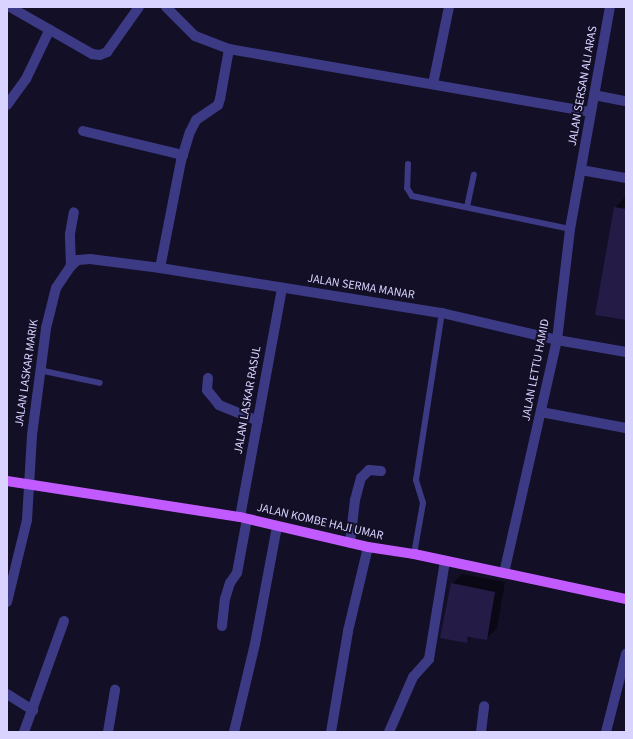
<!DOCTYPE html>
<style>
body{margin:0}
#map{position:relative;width:633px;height:739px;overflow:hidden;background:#130f26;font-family:"Source Sans 3",sans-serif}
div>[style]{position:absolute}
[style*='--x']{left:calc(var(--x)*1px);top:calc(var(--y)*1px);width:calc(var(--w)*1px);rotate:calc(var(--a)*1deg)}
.shadow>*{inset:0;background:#0007}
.building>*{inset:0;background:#241b47}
.service>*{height:6px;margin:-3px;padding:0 3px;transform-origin:3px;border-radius:3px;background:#3d3a85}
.minor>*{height:10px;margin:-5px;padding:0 5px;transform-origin:5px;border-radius:5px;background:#3d3a85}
.tertiary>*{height:10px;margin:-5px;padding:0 5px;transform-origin:5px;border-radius:5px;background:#3d3a85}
.primary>*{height:10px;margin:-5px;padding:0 5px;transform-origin:5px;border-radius:5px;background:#c25bff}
span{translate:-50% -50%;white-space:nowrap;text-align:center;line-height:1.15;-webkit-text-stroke:4px #130f26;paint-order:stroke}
.street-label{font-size:12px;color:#d9d4ff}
.frame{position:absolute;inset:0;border:8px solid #d9d4ff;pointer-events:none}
</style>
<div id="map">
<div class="shadow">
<i style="clip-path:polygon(625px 197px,626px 198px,626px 319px,615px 208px)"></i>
<i style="clip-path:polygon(462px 574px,505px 582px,497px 628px,486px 639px,472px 636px,466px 642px,452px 584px)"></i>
</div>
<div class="building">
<i style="clip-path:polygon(614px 207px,626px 209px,626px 320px,595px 315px)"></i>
<i style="clip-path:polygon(451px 583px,495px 592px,487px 640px,468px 637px,467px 643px,440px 638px)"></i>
</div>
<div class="service">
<i style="--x:408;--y:164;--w:24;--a:92"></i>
<i style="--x:407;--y:188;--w:9;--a:58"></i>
<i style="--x:412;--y:196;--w:161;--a:11.8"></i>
<i style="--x:467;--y:207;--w:33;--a:-78"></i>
<i style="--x:39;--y:370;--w:62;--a:12"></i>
<i style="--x:414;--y:554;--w:52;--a:-80"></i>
<i style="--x:423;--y:503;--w:24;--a:-107"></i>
<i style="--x:416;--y:480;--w:169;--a:-81.2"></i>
</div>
<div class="minor">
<i style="--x:10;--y:7;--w:95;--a:29.8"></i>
<i style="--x:92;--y:54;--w:8;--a:7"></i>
<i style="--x:100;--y:55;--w:8;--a:-23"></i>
<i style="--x:107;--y:52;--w:55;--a:-54.6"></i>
<i style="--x:166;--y:7;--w:41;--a:45"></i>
<i style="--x:195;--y:36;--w:36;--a:21"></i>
<i style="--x:229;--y:49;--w:366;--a:9.9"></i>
<i style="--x:433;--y:84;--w:79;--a:-78.3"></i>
<i style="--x:594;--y:95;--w:33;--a:11"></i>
<i style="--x:7;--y:105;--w:32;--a:-54"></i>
<i style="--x:26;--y:79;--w:55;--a:-64.4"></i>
<i style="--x:83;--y:131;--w:103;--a:13.5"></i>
<i style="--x:581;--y:170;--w:46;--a:10.1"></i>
<i style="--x:71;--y:266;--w:32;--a:-92"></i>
<i style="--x:70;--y:234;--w:22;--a:-80"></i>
<i style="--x:160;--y:268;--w:109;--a:-78.9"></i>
<i style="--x:181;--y:161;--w:30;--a:-73"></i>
<i style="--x:190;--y:132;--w:13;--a:-63"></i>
<i style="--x:196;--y:120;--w:27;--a:-34"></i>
<i style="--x:218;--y:105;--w:6;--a:-72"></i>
<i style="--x:220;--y:99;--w:51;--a:-79.8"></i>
<i style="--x:208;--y:378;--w:12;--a:95"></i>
<i style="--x:207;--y:390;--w:19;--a:51"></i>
<i style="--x:219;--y:405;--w:42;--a:22.3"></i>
<i style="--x:541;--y:412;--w:86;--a:10.7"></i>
<i style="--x:240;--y:517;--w:233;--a:-79.6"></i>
<i style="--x:350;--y:543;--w:43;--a:-83.4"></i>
<i style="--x:355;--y:500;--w:23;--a:-75"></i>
<i style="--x:361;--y:478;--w:11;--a:-45"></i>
<i style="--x:369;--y:470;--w:12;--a:5"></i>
<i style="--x:7;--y:602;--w:84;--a:-76.3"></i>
<i style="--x:27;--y:520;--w:85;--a:-86.6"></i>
<i style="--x:32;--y:435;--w:108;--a:-82.5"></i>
<i style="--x:46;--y:328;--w:41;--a:-76"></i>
<i style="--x:56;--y:288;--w:27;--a:-56"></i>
<i style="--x:71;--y:266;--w:9;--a:-41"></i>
<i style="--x:78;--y:260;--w:12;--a:-5"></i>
<i style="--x:90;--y:259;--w:71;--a:7.3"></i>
<i style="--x:160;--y:268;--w:286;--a:9.1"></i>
<i style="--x:442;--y:313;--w:118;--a:13.2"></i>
<i style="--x:557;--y:340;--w:70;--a:9.9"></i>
<i style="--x:222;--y:626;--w:27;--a:-84"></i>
<i style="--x:225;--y:599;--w:17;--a:-73"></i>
<i style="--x:230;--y:583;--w:12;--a:-55"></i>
<i style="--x:237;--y:573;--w:55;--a:-79.5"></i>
<i style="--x:7;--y:694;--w:31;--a:32"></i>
<i style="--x:24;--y:732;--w:118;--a:-70.2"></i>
<i style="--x:108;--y:732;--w:43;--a:-80.5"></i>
<i style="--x:234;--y:732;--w:90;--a:-76.6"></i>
<i style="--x:255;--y:644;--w:120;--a:-79.4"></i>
<i style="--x:331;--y:732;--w:102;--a:-80.4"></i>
<i style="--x:348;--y:631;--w:86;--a:-76.6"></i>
<i style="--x:389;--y:732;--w:60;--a:-66.4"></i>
<i style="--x:413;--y:677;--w:24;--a:-48"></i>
<i style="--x:429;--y:659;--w:99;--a:-80.7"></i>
<i style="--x:481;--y:732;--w:26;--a:-83"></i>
<i style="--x:606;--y:732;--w:81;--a:-75.6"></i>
</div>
<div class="tertiary">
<i style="--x:504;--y:573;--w:239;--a:-77.2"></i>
<i style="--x:557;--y:340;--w:112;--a:-83.3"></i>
<i style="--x:570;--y:229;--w:226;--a:-79.8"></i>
</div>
<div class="primary">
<i style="--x:7;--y:481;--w:236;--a:8.8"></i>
<i style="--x:240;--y:517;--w:131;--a:13.2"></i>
<i style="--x:368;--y:547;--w:47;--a:8.7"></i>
<i style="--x:414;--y:554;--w:217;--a:12"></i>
</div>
<div class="street-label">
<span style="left:583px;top:86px;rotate:-80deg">JALAN SERSAN ALI ARAS</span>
<span style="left:361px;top:287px;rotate:9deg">JALAN SERMA MANAR</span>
<span style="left:536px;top:370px;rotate:-79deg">JALAN LETTU HAMID</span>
<span style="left:27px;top:373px;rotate:-82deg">JALAN LASKAR MARIK</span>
<span style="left:248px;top:400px;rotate:-80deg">JALAN LASKAR RASUL</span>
<span style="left:320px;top:522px;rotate:13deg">JALAN KOMBE HAJI UMAR</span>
</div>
<div class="frame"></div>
</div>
